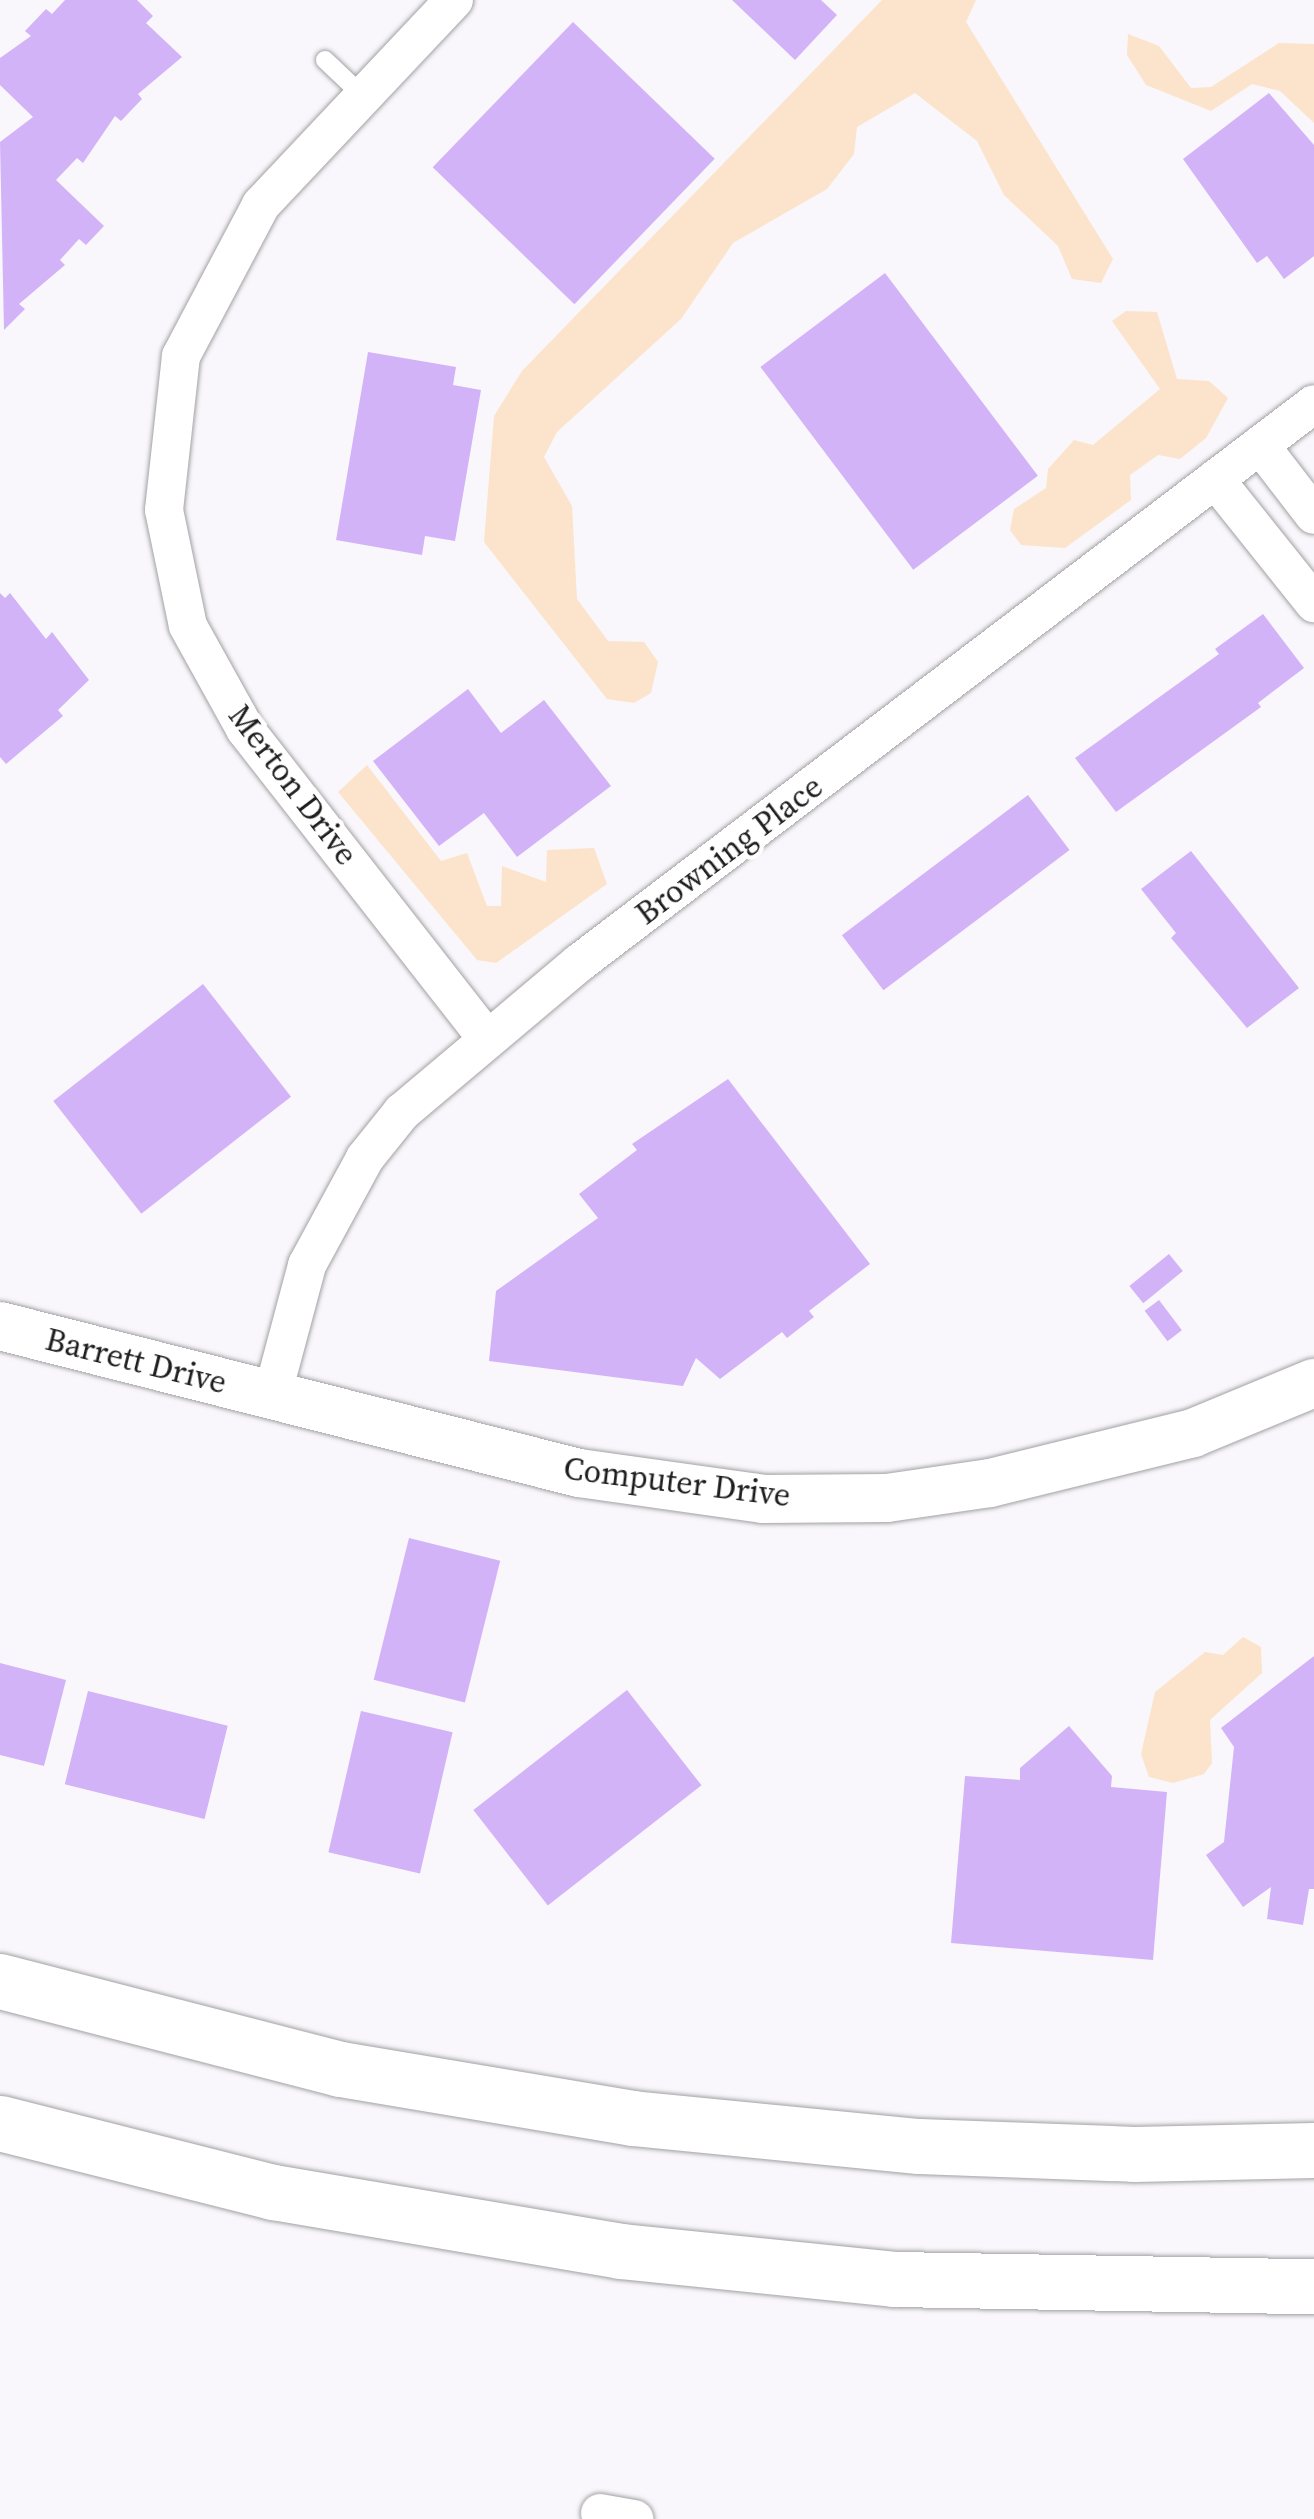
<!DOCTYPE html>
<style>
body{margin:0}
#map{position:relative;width:1314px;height:2519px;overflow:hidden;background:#f9f7fb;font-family:"Source Serif 4",serif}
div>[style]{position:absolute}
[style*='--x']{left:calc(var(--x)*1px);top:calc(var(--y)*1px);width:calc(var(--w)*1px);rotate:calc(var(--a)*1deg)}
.green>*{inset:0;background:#fbe4cb}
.building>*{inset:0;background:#d2b3f8;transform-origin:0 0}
.roads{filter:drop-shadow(0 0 2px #a2a1a4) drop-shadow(0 0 2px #a2a1a4)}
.service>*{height:18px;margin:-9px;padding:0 9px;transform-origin:9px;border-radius:9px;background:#fff}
.minor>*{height:38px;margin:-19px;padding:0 19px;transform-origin:19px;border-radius:19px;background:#fff}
.tertiary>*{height:48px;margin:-24px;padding:0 24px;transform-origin:24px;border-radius:24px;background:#fff}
.motorway>*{height:55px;margin:-27.5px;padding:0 27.5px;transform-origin:27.5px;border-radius:27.5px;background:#fff}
span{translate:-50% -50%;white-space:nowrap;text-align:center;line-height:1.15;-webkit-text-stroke:9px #fff;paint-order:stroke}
.street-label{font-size:32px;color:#1d1d1e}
</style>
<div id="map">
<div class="green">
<i style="clip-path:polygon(882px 0,976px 0,966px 22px,1113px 259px,1101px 283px,1072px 279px,1058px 246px,1004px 195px,977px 141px,915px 93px,857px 127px,854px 154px,827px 189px,733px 243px,681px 319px,557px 432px,544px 457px,572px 506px,577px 599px,608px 641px,644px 642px,658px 662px,651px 693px,634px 703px,607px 699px,484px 542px,494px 416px,522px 371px)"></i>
<i style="clip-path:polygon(1128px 34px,1159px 46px,1191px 88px,1211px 87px,1279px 43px,1314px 44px,1314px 123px,1280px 91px,1252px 84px,1211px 111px,1146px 85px,1127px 55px)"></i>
<i style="clip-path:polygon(1126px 311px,1157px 312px,1177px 379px,1209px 381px,1228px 398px,1206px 438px,1180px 459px,1158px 455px,1130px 475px,1131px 500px,1065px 548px,1021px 545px,1010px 530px,1014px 509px,1046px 488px,1048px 469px,1074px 440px,1093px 445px,1160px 389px,1112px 321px)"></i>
<i style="clip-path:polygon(367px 765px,441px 861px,467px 853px,487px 906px,501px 906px,502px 866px,546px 882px,547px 850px,594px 848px,607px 884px,496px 963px,477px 960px,338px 792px)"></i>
<i style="clip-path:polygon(1243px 1637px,1261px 1647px,1262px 1673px,1210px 1720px,1212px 1763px,1204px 1774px,1173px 1783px,1149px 1777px,1141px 1754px,1155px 1692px,1205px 1652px,1223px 1655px)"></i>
</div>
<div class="building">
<i style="clip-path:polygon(65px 0,137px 0,153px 16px,146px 23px,182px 57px,138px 94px,142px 99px,121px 121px,115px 116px,83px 163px,77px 158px,56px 180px,104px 226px,86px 245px,79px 239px,60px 260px,65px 265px,19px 304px,25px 309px,4px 330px,0 142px,33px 117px,0 85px,0 58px,31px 36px,25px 31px,46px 9px,52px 14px)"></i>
<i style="clip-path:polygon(732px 0,821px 0,837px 15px,795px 60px)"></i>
<i style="left:573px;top:22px;width:197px;height:202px;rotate:44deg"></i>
<i style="clip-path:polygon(1269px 93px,1314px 145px,1314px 256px,1284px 279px,1267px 256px,1257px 263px,1183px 159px)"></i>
<i style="left:885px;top:273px;width:254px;height:156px;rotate:53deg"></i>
<i style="clip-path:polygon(368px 352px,456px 367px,453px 385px,481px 390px,455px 541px,425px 536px,422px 555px,336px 540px)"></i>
<i style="clip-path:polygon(0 593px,5px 598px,10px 593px,46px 639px,52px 632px,89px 680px,58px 710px,63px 716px,6px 764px,0 757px)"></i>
<i style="clip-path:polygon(1263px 614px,1304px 668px,1258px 703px,1261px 707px,1116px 812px,1075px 758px,1219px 654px,1215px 649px)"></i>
<i style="clip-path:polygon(468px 689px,501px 733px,544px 700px,611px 786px,517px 857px,484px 813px,439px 846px,373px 761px)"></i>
<i style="left:1028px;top:795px;width:69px;height:233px;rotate:53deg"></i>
<i style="clip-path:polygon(1191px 851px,1299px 988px,1247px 1028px,1171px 938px,1176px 933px,1141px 889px)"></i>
<i style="left:203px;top:984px;width:143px;height:190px;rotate:52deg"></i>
<i style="clip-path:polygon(728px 1079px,870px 1264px,809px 1311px,814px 1317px,787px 1338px,782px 1332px,720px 1379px,696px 1358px,683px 1386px,489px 1361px,496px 1291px,598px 1218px,579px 1194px,637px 1150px,632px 1144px)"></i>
<i style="left:1169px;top:1254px;width:22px;height:51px;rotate:51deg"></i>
<i style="left:1159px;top:1300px;width:38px;height:18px;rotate:53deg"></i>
<i style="left:409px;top:1538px;width:94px;height:146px;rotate:14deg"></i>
<i style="clip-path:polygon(1314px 1656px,1314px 1889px,1309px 1889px,1303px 1925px,1267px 1919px,1271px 1887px,1243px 1907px,1206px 1855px,1224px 1842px,1234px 1747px,1221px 1728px)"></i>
<i style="clip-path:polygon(0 1663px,66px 1680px,44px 1766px,0 1755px)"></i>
<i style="left:627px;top:1690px;width:121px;height:195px;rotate:52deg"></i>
<i style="left:88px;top:1691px;width:144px;height:96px;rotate:14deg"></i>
<i style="left:361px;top:1711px;width:94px;height:145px;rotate:13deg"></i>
<i style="clip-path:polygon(1069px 1726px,1112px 1776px,1111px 1787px,1167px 1792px,1153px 1960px,951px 1943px,965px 1776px,1020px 1780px,1020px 1768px)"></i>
</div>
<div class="roads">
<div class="service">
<i style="--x:325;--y:60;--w:52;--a:43.5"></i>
</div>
<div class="minor">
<i style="--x:454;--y:0;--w:282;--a:133.3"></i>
<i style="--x:261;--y:205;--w:171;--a:117.9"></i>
<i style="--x:181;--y:356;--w:155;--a:96.3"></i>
<i style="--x:164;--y:510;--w:118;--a:78.3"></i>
<i style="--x:188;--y:626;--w:118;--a:61"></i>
<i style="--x:245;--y:729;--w:391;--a:52"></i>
<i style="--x:1260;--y:445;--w:88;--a:52.4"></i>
<i style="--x:1215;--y:479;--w:159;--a:51.4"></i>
<i style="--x:272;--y:1396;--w:136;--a:-75"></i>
<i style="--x:307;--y:1265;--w:122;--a:-61.5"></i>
<i style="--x:365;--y:1158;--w:59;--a:-51.2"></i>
<i style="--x:402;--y:1112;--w:231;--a:-40.1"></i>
<i style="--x:579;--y:963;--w:923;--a:-37.25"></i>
<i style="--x:600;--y:2513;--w:35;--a:10"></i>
</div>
<div class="tertiary">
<i style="--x:0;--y:1326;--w:597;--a:14.25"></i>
<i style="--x:579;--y:1473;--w:186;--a:8"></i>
<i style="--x:763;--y:1499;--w:124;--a:-0.5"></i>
<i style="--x:887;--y:1498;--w:104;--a:-8.3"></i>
<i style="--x:990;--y:1483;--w:209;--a:-13.8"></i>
<i style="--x:1193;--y:1433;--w:131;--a:-22.5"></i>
</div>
<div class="motorway">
<i style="--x:0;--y:1981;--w:351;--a:14.5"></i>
<i style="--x:340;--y:2069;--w:296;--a:9.5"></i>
<i style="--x:632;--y:2118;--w:288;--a:5.6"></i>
<i style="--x:919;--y:2146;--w:215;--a:2.1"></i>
<i style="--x:1134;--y:2154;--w:180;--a:-1.3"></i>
<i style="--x:0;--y:2123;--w:282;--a:14.2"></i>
<i style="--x:273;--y:2192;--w:352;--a:9.6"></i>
<i style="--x:620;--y:2251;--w:275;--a:5.8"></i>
<i style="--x:894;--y:2279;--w:420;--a:1"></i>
</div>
</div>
<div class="street-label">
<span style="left:293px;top:785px;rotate:53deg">Merton Drive</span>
<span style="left:729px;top:850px;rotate:-37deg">Browning Place</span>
<span style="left:136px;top:1361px;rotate:14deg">Barrett Drive</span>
<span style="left:677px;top:1482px;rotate:7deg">Computer Drive</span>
</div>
</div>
